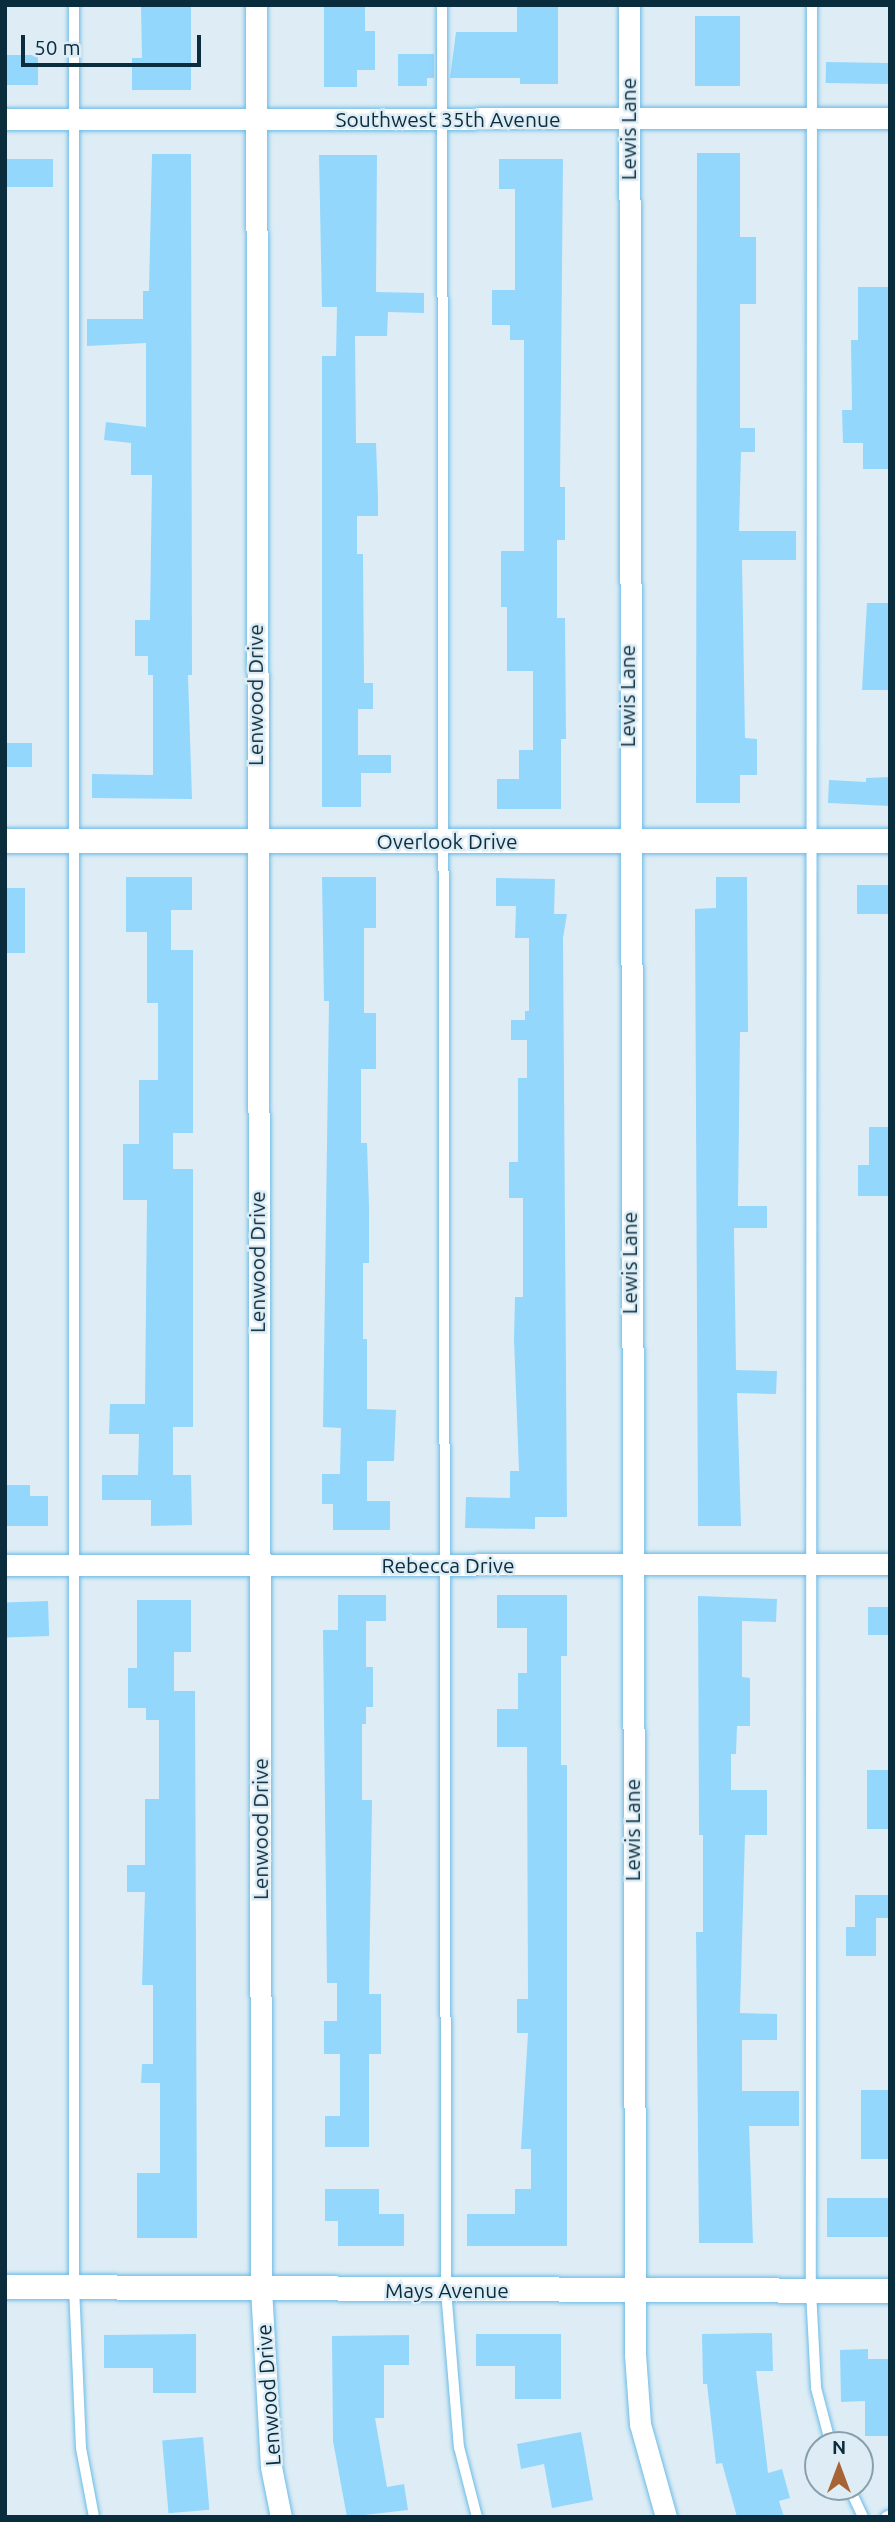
<!DOCTYPE html>
<style>
body{margin:0}
#map{position:relative;width:895px;height:2522px;overflow:hidden;background:#deedf5;font-family:Ubuntu,sans-serif}
div>[style]{position:absolute}
[style*='--x']{left:calc(var(--x)*1px);top:calc(var(--y)*1px);width:calc(var(--w)*1px);rotate:calc(var(--a)*1deg)}
.building>*{inset:0;background:#93d7fd;transform-origin:0 0}
.roads{filter:drop-shadow(0 0 2px #6dbce7) drop-shadow(0 0 2px #6dbce7)}
.service>*{height:10px;margin:-5px;padding:0 5px;transform-origin:5px;border-radius:5px;background:#fff}
.minor>*{height:21px;margin:-10.5px;padding:0 10.5px;transform-origin:10.5px;border-radius:10.5px;background:#fff}
.tertiary>*{height:24px;margin:-12px;padding:0 12px;transform-origin:12px;border-radius:12px;background:#fff}
span{translate:-50% -50%;white-space:nowrap;text-align:center;line-height:1.15;-webkit-text-stroke:5px #deedf5;paint-order:stroke}
.street-label{font-size:21px;color:#0a2d3e}
.frame{position:absolute;inset:0;border:7px solid #0a2d3e;pointer-events:none}
.north{position:absolute;left:804px;top:2431px;width:70px;height:70px;box-sizing:border-box;background:#deedf5;border:2px solid #89a0ac;border-radius:50%;rotate:0deg;font-size:19px;font-weight:700;line-height:28px;text-align:center;color:#0a2d3e}
.north::after{content:'';display:block;margin:auto;width:24px;height:32px;background:#a76333;clip-path:polygon(50% 0,100% 100%,50% 72%,0 100%)}
.scale{position:absolute;left:21px;top:35px;width:180px;height:32px;box-sizing:border-box;border:4px solid #0a2d3e;border-top:0;padding-left:9px;font-size:21px;line-height:24px;white-space:nowrap;color:#0a2d3e;-webkit-text-stroke:5px #deedf5;paint-order:stroke}
</style>
<div id="map">
<div class="building">
<i style="clip-path:polygon(141px 5px,191px 5px,191px 90px,132px 90px,132px 58px,142px 58px)"></i>
<i style="clip-path:polygon(324px 5px,365px 5px,365px 31px,375px 31px,375px 70px,357px 70px,357px 87px,324px 87px)"></i>
<i style="clip-path:polygon(517px 5px,558px 5px,558px 84px,520px 84px,520px 78px,450px 78px,456px 32px,517px 32px)"></i>
<i style="left:695px;top:16px;width:45px;height:70px"></i>
<i style="clip-path:polygon(398px 54px,434px 54px,434px 78px,427px 78px,427px 86px,398px 86px)"></i>
<i style="left:5px;top:55px;width:33px;height:30px"></i>
<i style="left:826px;top:62px;width:64px;height:21px;rotate:1deg"></i>
<i style="clip-path:polygon(697px 153px,740px 153px,740px 237px,756px 237px,756px 304px,740px 304px,740px 428px,755px 428px,755px 452px,741px 452px,739px 531px,796px 531px,796px 560px,742px 560px,745px 738px,757px 739px,757px 775px,740px 775px,740px 803px,696px 803px)"></i>
<i style="clip-path:polygon(152px 154px,191px 154px,192px 675px,188px 675px,192px 799px,92px 798px,92px 774px,153px 775px,153px 675px,148px 675px,148px 656px,135px 656px,135px 620px,150px 620px,152px 475px,131px 475px,131px 443px,104px 440px,106px 422px,146px 427px,146px 343px,87px 346px,87px 319px,143px 319px,143px 291px,149px 291px)"></i>
<i style="clip-path:polygon(319px 155px,377px 155px,376px 292px,424px 293px,424px 313px,388px 312px,387px 336px,355px 336px,356px 443px,376px 443px,378px 496px,378px 516px,357px 516px,357px 554px,363px 554px,364px 683px,373px 683px,373px 709px,358px 709px,358px 755px,391px 755px,391px 773px,361px 773px,361px 807px,322px 807px,322px 356px,336px 356px,337px 307px,322px 307px)"></i>
<i style="left:5px;top:159px;width:48px;height:28px"></i>
<i style="clip-path:polygon(499px 159px,563px 159px,560px 487px,565px 487px,565px 540px,557px 540px,557px 618px,565px 618px,566px 739px,561px 739px,561px 809px,497px 809px,497px 779px,519px 779px,519px 750px,533px 750px,533px 671px,507px 671px,507px 607px,501px 607px,501px 551px,524px 551px,524px 340px,510px 340px,510px 325px,492px 325px,492px 290px,515px 290px,515px 189px,499px 189px)"></i>
<i style="clip-path:polygon(858px 287px,890px 287px,890px 469px,863px 469px,863px 443px,843px 443px,842px 410px,852px 410px,851px 340px,858px 340px)"></i>
<i style="clip-path:polygon(867px 603px,890px 603px,890px 690px,862px 690px)"></i>
<i style="left:5px;top:743px;width:27px;height:24px"></i>
<i style="clip-path:polygon(890px 777px,890px 806px,828px 803px,829px 780px,866px 782px,866px 778px)"></i>
<i style="clip-path:polygon(126px 877px,192px 877px,192px 910px,171px 910px,171px 950px,193px 950px,193px 1133px,173px 1133px,173px 1169px,193px 1169px,193px 1427px,173px 1427px,173px 1475px,191px 1475px,192px 1525px,151px 1526px,151px 1500px,102px 1500px,102px 1475px,138px 1475px,139px 1434px,109px 1434px,110px 1404px,145px 1404px,147px 1200px,123px 1200px,123px 1144px,139px 1144px,139px 1080px,158px 1080px,158px 1003px,147px 1003px,147px 932px,126px 932px)"></i>
<i style="clip-path:polygon(322px 877px,376px 877px,376px 928px,364px 928px,364px 1013px,376px 1013px,376px 1069px,361px 1069px,361px 1143px,367px 1143px,369px 1206px,369px 1263px,363px 1263px,363px 1339px,367px 1339px,367px 1409px,396px 1410px,394px 1461px,367px 1461px,367px 1501px,390px 1501px,390px 1530px,333px 1530px,333px 1504px,322px 1504px,322px 1474px,340px 1474px,341px 1428px,323px 1427px,329px 1001px,324px 1001px)"></i>
<i style="clip-path:polygon(716px 877px,747px 877px,748px 1032px,740px 1032px,738px 1206px,767px 1206px,767px 1228px,734px 1228px,736px 1370px,777px 1371px,776px 1394px,737px 1393px,741px 1526px,698px 1526px,695px 909px,716px 908px)"></i>
<i style="clip-path:polygon(496px 878px,555px 879px,554px 914px,567px 914px,563px 938px,567px 1517px,535px 1517px,535px 1529px,465px 1528px,466px 1497px,510px 1498px,510px 1471px,519px 1471px,514px 1339px,515px 1297px,523px 1297px,523px 1198px,509px 1198px,509px 1162px,518px 1162px,518px 1078px,527px 1078px,527px 1040px,511px 1040px,511px 1020px,525px 1020px,525px 1011px,529px 1011px,529px 938px,515px 938px,516px 906px,496px 906px)"></i>
<i style="left:857px;top:885px;width:33px;height:29px"></i>
<i style="left:5px;top:888px;width:20px;height:65px"></i>
<i style="clip-path:polygon(869px 1127px,890px 1127px,890px 1196px,858px 1196px,858px 1165px,869px 1165px)"></i>
<i style="clip-path:polygon(5px 1485px,30px 1485px,30px 1496px,48px 1496px,48px 1526px,5px 1526px)"></i>
<i style="clip-path:polygon(338px 1595px,386px 1595px,386px 1621px,366px 1621px,366px 1667px,373px 1667px,373px 1707px,366px 1707px,366px 1724px,362px 1724px,362px 1800px,372px 1800px,369px 1994px,381px 1994px,381px 2054px,369px 2054px,369px 2147px,325px 2147px,325px 2116px,340px 2116px,340px 2054px,324px 2054px,324px 2021px,337px 2021px,337px 1983px,327px 1983px,323px 1630px,338px 1630px)"></i>
<i style="clip-path:polygon(497px 1595px,567px 1595px,567px 1656px,561px 1656px,561px 1765px,567px 1765px,567px 2246px,467px 2246px,467px 2214px,515px 2214px,515px 2189px,531px 2189px,531px 2149px,521px 2149px,528px 2033px,517px 2033px,517px 1999px,528px 1999px,527px 1747px,497px 1747px,497px 1709px,518px 1709px,518px 1673px,527px 1673px,527px 1628px,497px 1628px)"></i>
<i style="clip-path:polygon(698px 1596px,777px 1599px,776px 1622px,742px 1621px,742px 1677px,750px 1678px,750px 1726px,737px 1726px,736px 1754px,731px 1754px,731px 1790px,767px 1790px,767px 1835px,745px 1835px,740px 2013px,777px 2014px,777px 2040px,742px 2040px,742px 2091px,799px 2091px,799px 2126px,749px 2126px,753px 2243px,699px 2243px,696px 1932px,703px 1932px,703px 1835px,699px 1835px)"></i>
<i style="clip-path:polygon(137px 1600px,191px 1600px,191px 1652px,174px 1652px,174px 1691px,195px 1691px,197px 2238px,137px 2238px,137px 2173px,160px 2173px,160px 2083px,141px 2083px,142px 2064px,153px 2064px,153px 1985px,142px 1985px,145px 1892px,127px 1892px,127px 1865px,145px 1865px,145px 1799px,159px 1799px,159px 1720px,146px 1720px,146px 1708px,128px 1708px,128px 1668px,137px 1668px)"></i>
<i style="left:48px;top:1601px;width:35px;height:43px;rotate:88deg"></i>
<i style="left:868px;top:1607px;width:22px;height:28px"></i>
<i style="left:867px;top:1770px;width:23px;height:59px"></i>
<i style="clip-path:polygon(855px 1895px,890px 1895px,890px 1918px,876px 1918px,876px 1956px,846px 1956px,846px 1927px,855px 1927px)"></i>
<i style="left:861px;top:2090px;width:29px;height:69px"></i>
<i style="clip-path:polygon(325px 2189px,379px 2189px,379px 2214px,404px 2214px,404px 2246px,338px 2246px,338px 2221px,325px 2221px)"></i>
<i style="left:890px;top:2198px;width:39px;height:63px;rotate:90deg"></i>
<i style="clip-path:polygon(772px 2333px,773px 2371px,756px 2371px,768px 2473px,782px 2469px,790px 2498px,779px 2501px,784px 2517px,737px 2517px,722px 2463px,716px 2464px,707px 2384px,703px 2384px,702px 2334px)"></i>
<i style="clip-path:polygon(196px 2334px,196px 2393px,153px 2393px,153px 2368px,104px 2368px,104px 2335px)"></i>
<i style="clip-path:polygon(476px 2334px,561px 2334px,561px 2399px,515px 2399px,515px 2366px,476px 2366px)"></i>
<i style="clip-path:polygon(409px 2335px,409px 2365px,384px 2365px,384px 2418px,375px 2418px,387px 2487px,404px 2484px,408px 2510px,347px 2517px,333px 2441px,332px 2336px)"></i>
<i style="clip-path:polygon(868px 2349px,868px 2359px,890px 2359px,890px 2436px,865px 2436px,865px 2401px,841px 2402px,840px 2350px)"></i>
<i style="clip-path:polygon(581px 2432px,593px 2500px,552px 2508px,544px 2464px,521px 2469px,517px 2444px)"></i>
<i style="left:203px;top:2437px;width:73px;height:41px;rotate:85deg"></i>
</div>
<div class="roads">
<div class="service">
<i style="--x:74;--y:5;--w:2282;--a:90"></i>
<i style="--x:74;--y:2287;--w:161;--a:87.5"></i>
<i style="--x:81;--y:2448;--w:70;--a:79.3"></i>
<i style="--x:442;--y:5;--w:2285;--a:89.9"></i>
<i style="--x:446;--y:2290;--w:158;--a:85.3"></i>
<i style="--x:459;--y:2447;--w:72;--a:75.6"></i>
<i style="--x:812;--y:5;--w:2286;--a:90.03"></i>
<i style="--x:811;--y:2291;--w:97;--a:87"></i>
<i style="--x:816;--y:2388;--w:59;--a:75.3"></i>
<i style="--x:849;--y:2487;--w:33;--a:65"></i>
<i style="--x:886;--y:2517;--w:4;--a:-27"></i>
</div>
<div class="minor">
<i style="--x:256;--y:5;--w:2283;--a:89.87"></i>
<i style="--x:261;--y:2288;--w:179;--a:86.8"></i>
<i style="--x:271;--y:2467;--w:51;--a:78.7"></i>
<i style="--x:629;--y:5;--w:2349;--a:89.85"></i>
<i style="--x:635;--y:2354;--w:70;--a:85.9"></i>
<i style="--x:640;--y:2424;--w:97;--a:74.4"></i>
<i style="--x:5;--y:119;--w:885;--a:-0.06"></i>
<i style="--x:5;--y:1565;--w:885;--a:-0.06"></i>
</div>
<div class="tertiary">
<i style="--x:5;--y:841;--w:885;--a:0"></i>
<i style="--x:5;--y:2287;--w:885;--a:0.26"></i>
</div>
</div>
<div class="street-label">
<span style="left:448px;top:119px">Southwest 35th Avenue</span>
<span style="left:628px;top:129px;rotate:-90deg">Lewis Lane</span>
<span style="left:255px;top:695px;rotate:-90deg">Lenwood Drive</span>
<span style="left:627px;top:696px;rotate:-90deg">Lewis Lane</span>
<span style="left:447px;top:841px">Overlook Drive</span>
<span style="left:257px;top:1262px;rotate:-90deg">Lenwood Drive</span>
<span style="left:629px;top:1263px;rotate:-90deg">Lewis Lane</span>
<span style="left:448px;top:1565px">Rebecca Drive</span>
<span style="left:260px;top:1829px;rotate:-90deg">Lenwood Drive</span>
<span style="left:632px;top:1830px;rotate:-90deg">Lewis Lane</span>
<span style="left:447px;top:2290px">Mays Avenue</span>
<span style="left:268px;top:2395px;rotate:-94deg">Lenwood Drive</span>
</div>
<div class="frame"></div>
<div class="north">N</div>
<div class="scale">50 m</div>
</div>
